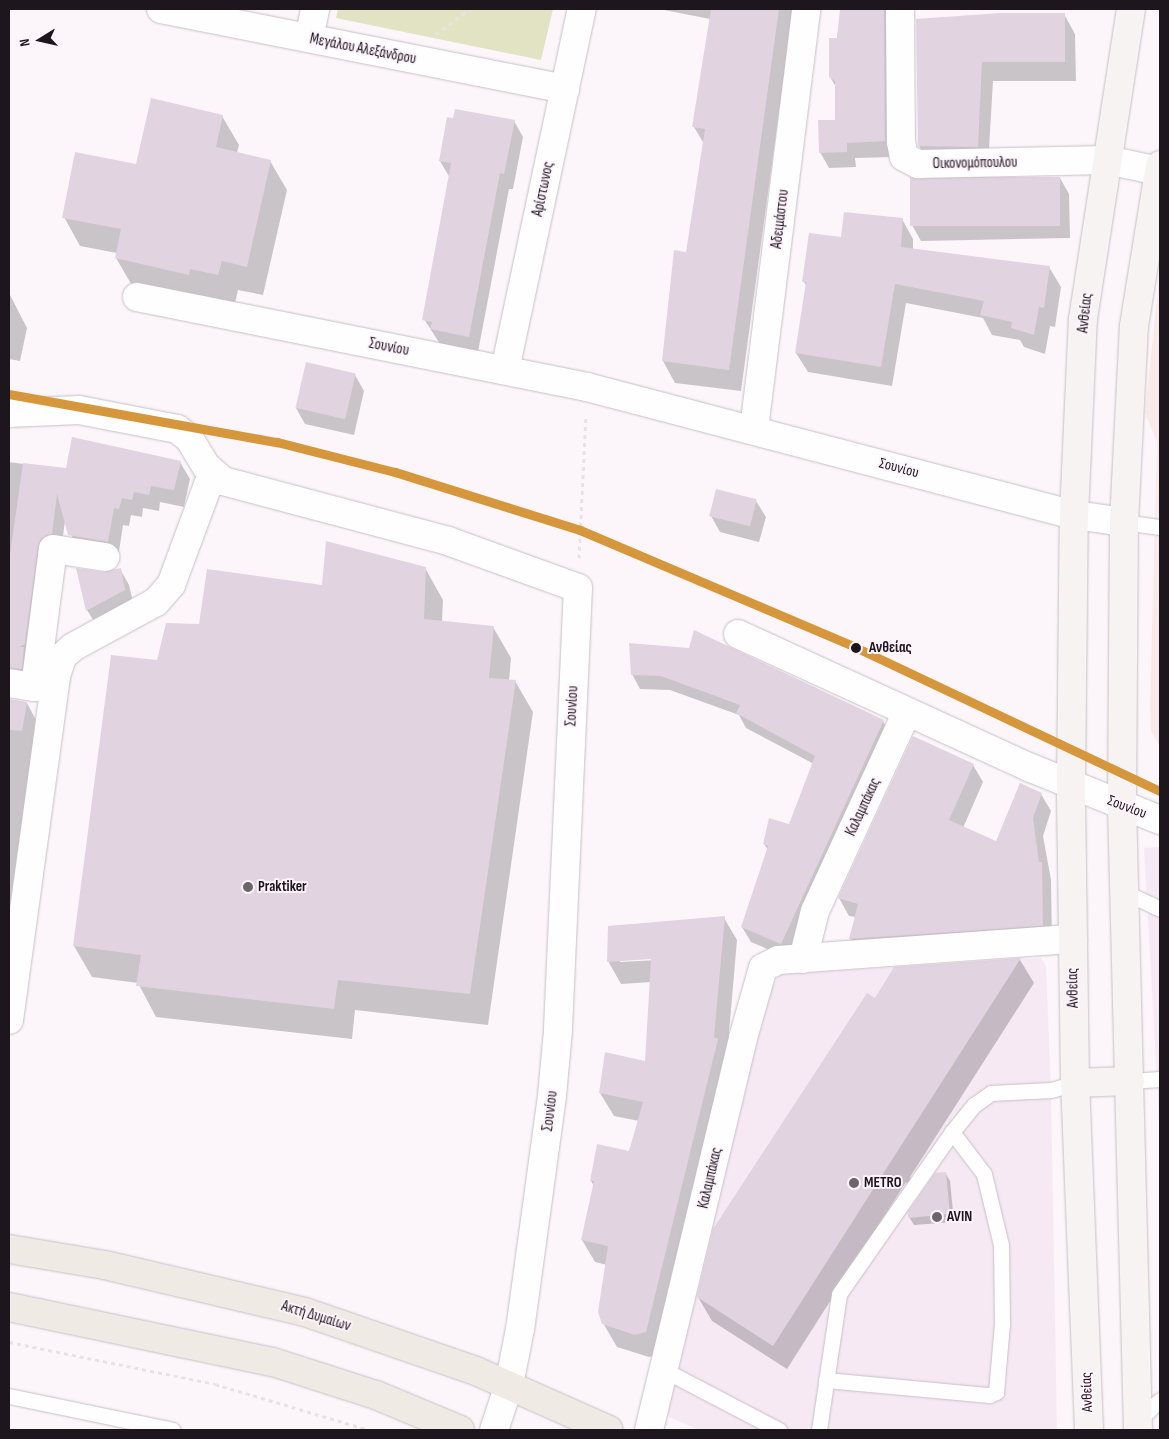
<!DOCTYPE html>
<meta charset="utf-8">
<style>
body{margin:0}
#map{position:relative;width:1169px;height:1439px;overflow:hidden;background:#fcf6fb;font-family:"Sofia Sans Condensed",sans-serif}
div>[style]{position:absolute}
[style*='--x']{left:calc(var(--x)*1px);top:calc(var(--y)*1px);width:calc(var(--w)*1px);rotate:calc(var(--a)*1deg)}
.commercial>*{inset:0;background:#f7e9f4}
.industrial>*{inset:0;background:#f9eaea}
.green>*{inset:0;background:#e2e3c3}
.shadow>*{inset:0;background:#0003}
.building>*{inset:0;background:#e2d3e1;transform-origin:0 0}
.path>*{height:3px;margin-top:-1.5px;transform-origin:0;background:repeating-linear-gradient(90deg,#e6e3e5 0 4px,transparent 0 8px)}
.roads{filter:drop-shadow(0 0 1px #c6c0c5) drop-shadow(0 0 1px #c6c0c5)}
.service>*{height:15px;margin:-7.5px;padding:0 7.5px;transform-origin:7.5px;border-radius:7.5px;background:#fffefe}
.minor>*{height:28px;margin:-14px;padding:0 14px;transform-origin:14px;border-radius:14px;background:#fffefe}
.secondary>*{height:28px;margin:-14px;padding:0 14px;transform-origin:14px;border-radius:14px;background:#f7f3f2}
.primary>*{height:28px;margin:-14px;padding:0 14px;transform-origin:14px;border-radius:14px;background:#f0eae4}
.rail-1>*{height:9px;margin:-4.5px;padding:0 4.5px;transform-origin:4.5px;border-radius:4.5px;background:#d6963c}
.dots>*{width:14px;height:14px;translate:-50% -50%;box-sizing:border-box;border:2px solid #fef4fc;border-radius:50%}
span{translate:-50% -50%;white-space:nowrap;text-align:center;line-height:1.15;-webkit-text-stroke:4px #fef4fc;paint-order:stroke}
.street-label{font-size:15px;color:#1e161d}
.stop-label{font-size:15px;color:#1e161d;font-weight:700}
.left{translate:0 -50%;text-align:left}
.poi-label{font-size:15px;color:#1e161d;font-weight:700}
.frame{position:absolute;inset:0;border:10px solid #1e161d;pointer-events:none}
.north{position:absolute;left:15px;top:15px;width:50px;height:50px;-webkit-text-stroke:4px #fef4fc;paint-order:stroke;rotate:260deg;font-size:14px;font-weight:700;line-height:20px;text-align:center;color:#1e161d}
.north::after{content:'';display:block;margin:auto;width:18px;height:22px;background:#1e161d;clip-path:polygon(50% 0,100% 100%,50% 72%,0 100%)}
</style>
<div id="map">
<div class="commercial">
<i style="clip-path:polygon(1160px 847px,1160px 1136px,1144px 848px)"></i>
<i style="clip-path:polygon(1041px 958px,1046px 966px,1051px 1090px,1057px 1430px,699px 1430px,667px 1416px,767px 996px,780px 974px)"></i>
</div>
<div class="industrial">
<i style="clip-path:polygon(1160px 268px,1160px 747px,1151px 731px,1150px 704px,1157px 442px,1145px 413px)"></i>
</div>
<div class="green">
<i style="clip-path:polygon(338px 9px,553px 9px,541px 60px,336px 18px)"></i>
</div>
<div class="shadow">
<i style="clip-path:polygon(659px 9px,793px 9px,741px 391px,675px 383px,663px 361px,675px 251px,687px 253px,704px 144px,694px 127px,710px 19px)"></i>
<i style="clip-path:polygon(842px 9px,894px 9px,894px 157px,855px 158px,856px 167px,829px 168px,820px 152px,836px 121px,836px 87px,830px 77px)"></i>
<i style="clip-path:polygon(1064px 14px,1075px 34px,1076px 81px,993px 81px,988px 166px,930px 166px,919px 146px,917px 20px)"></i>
<i style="clip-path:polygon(222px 116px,239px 145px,237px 153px,270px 161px,287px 190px,263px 295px,238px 290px,235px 303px,133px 287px,116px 258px,117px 253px,80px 246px,64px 217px,137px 165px)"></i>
<i style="clip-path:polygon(454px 119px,514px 121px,523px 137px,513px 189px,509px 189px,478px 352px,440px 344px,424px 319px,450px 178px,440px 161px)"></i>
<i style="clip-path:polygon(1060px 178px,1069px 194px,1070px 238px,921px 241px,912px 225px)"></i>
<i style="clip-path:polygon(902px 219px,913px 239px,913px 250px,1049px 267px,1061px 287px,1055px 327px,1050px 326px,1045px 354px,1024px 347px,1020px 340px,992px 335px,983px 318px,906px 303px,892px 386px,808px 372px,796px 353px,807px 287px,804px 282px,842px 238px)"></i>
<i style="clip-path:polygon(9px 293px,27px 328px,20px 361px,9px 359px)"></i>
<i style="clip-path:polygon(355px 375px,364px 391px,354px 435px,305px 424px,296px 408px)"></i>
<i style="clip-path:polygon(9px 462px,67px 470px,180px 462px,190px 479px,184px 507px,160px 502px,159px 511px,143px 508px,142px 517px,131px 515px,129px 526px,123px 525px,118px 558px,79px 552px,65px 521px,61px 551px,32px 662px,9px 690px)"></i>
<i style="clip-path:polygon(756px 501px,766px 517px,759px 542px,720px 532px,711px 516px)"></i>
<i style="clip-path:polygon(425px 568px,443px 600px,442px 622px,493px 627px,511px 658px,509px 681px,515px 681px,533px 712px,488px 1025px,355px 1010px,352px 1039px,156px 1017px,138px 983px,92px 977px,74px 946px,158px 661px,200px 625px,323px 586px)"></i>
<i style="clip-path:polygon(120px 569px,129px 585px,134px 606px,97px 626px,87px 610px,77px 570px,103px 574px)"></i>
<i style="clip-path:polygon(630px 645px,883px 721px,891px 736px,789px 958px,751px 942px,742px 927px,768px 850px,764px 844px,790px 826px,814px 764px,746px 728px,739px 715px,670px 690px,640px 689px,632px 674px)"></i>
<i style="clip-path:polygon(9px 699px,27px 703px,36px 720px,9px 914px)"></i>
<i style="clip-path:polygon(973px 765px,983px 782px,963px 828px,997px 842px,1041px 794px,1051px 811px,1043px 836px,1051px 880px,1052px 942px,860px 956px,851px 939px,856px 917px,849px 916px,839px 898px)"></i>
<i style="clip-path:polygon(evenodd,724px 918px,737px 940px,727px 1056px,659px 1354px,649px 1357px,617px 1347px,603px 1323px,607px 1265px,595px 1262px,582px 1240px,594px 1186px,591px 1181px,630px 1152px,639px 1121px,614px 1116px,600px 1093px,646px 1062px,651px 982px,621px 984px,608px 961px,724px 918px,658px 957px,658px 960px,620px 962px,620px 960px,658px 957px)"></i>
<i style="clip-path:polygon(1020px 960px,1034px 983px,910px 1177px,914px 1184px,910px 1189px,906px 1182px,787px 1369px,712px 1321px,698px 1297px,895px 969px)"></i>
<i style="clip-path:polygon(946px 1174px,950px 1181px,954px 1222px,914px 1225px,909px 1217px)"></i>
</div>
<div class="building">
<i style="clip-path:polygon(711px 9px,779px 9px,729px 370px,662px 361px,674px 250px,686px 252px,705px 129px,692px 127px)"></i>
<i style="clip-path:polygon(840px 9px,884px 9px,885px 141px,847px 143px,847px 152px,819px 153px,818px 120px,835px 120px,835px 81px,829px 77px,829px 38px,837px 38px)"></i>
<i style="clip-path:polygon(1000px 13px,1065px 13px,1065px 62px,982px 62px,978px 147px,918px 146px,916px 19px)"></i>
<i style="clip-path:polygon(151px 98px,223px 115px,216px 147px,271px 160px,247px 267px,222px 261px,218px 275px,190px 269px,189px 275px,115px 258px,121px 229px,62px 218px,75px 152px,136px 164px)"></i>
<i style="clip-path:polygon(455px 109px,515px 120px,504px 174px,500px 173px,469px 337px,430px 329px,432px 322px,422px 320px,451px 163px,439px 161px,447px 117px,453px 118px)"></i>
<i style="left:910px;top:177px;width:150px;height:49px"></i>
<i style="clip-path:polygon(844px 212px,903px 218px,901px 247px,1050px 266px,1044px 308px,1039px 307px,1034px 335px,1011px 328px,1012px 322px,980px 315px,984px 301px,895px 284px,881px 367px,795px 353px,806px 282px,802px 282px,809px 233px,841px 237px)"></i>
<i style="left:306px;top:362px;width:51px;height:47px;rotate:13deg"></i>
<i style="clip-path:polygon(72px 437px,181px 461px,174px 490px,151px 486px,149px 495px,134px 492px,132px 500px,122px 498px,119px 509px,114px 508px,108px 542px,68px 535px,57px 494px,52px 534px,41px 539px,38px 547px,25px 644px,19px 647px,24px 647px,22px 669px,9px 668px,9px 562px,23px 463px,66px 468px)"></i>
<i style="left:716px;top:489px;width:42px;height:28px;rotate:14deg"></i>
<i style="clip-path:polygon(326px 541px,426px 567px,424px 619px,494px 626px,489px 678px,516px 680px,470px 994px,338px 980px,334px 1009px,136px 986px,141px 955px,73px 946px,111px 655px,157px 660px,166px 623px,199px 624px,207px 569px,322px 585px)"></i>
<i style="clip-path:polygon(76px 568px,103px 572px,121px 568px,125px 590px,86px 611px)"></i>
<i style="clip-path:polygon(694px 630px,884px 720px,781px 944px,741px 927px,768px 846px,763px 844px,769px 818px,789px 824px,815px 756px,736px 713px,740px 705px,661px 676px,631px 675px,629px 643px,689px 648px)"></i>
<i style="clip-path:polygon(9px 699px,27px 702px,22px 731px,9px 730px)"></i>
<i style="clip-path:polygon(913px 736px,974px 764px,949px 820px,996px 841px,1020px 783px,1042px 793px,1033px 818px,1039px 862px,1042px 862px,1043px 926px,849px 939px,858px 904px,838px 898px)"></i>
<i style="clip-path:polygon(725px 916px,714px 1037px,718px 1039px,646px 1332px,635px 1335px,602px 1324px,598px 1312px,608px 1246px,581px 1240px,594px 1181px,590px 1181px,597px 1144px,629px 1151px,643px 1102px,599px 1093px,605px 1052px,645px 1061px,651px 959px,607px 962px,608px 926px)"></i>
<i style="clip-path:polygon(1021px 958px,773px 1346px,697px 1297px,713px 1229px,867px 993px,875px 998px,894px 967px)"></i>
<i style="clip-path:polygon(946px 1172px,950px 1214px,908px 1218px,908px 1212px,935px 1173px)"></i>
</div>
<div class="path">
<i style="--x:436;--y:34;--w:42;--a:-36.3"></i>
<i style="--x:579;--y:558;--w:141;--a:-87.2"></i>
<i style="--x:9;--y:1342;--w:210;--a:11.5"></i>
<i style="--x:215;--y:1384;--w:161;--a:16.6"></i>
</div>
<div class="roads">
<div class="service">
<i style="--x:1124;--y:522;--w:36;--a:8"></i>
<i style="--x:1124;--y:892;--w:40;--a:25"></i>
<i style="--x:1130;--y:1081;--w:30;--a:-4"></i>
<i style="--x:664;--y:1370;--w:130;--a:27.6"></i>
<i style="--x:826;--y:1380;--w:164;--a:5.3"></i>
<i style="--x:989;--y:1395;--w:8;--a:-23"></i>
<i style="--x:996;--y:1392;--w:68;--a:-85"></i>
<i style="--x:1002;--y:1324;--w:79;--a:-90.7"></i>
<i style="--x:1001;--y:1245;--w:73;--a:-103.5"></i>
<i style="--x:984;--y:1174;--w:53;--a:-127.3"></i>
<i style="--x:9;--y:1396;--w:167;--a:11.7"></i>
<i style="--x:1138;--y:1421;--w:30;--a:-44"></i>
<i style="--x:819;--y:1430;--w:137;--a:-81.6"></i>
<i style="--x:839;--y:1294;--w:198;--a:-55.1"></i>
<i style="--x:952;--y:1132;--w:35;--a:-51"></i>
<i style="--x:974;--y:1105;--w:21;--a:-35"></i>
<i style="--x:991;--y:1093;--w:60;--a:-2.9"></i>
<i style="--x:1051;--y:1090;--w:25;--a:-16"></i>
</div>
<div class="minor">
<i style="--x:161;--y:9;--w:412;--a:11.2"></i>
<i style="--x:900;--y:9;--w:133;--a:89.6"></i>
<i style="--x:901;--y:142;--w:15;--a:79"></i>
<i style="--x:904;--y:157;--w:16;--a:27"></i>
<i style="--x:918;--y:164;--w:189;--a:-1.2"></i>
<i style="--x:1107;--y:160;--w:53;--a:11.9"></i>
<i style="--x:309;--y:38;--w:30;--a:-78"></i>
<i style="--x:137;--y:297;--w:459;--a:11.3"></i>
<i style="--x:587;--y:387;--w:504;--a:14.73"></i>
<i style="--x:1074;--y:515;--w:50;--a:8"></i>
<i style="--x:505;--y:370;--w:369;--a:-78"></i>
<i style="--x:9;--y:413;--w:70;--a:-2.5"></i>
<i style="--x:79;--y:410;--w:100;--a:11"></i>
<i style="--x:177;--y:429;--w:15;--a:37"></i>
<i style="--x:189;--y:438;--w:33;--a:59"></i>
<i style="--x:206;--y:466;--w:23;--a:41"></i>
<i style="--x:223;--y:481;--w:233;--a:14.9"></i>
<i style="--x:448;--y:541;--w:138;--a:19.9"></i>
<i style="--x:578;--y:588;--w:443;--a:92.6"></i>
<i style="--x:558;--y:1031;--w:65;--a:95.3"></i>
<i style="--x:552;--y:1096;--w:235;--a:97.8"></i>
<i style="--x:520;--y:1329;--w:57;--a:101.1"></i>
<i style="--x:509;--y:1385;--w:47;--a:108.4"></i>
<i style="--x:754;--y:429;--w:423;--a:-82.9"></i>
<i style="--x:738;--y:634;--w:322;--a:24.6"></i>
<i style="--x:1031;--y:768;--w:139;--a:22"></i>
<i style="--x:9;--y:683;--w:26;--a:9"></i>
<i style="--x:35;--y:687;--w:17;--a:-28"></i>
<i style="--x:35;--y:687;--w:139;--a:-82.6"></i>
<i style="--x:53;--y:549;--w:53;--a:8.7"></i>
<i style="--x:803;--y:959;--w:49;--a:-76"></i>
<i style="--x:815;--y:911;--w:219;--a:-65.2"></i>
<i style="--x:9;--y:1020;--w:347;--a:-82.2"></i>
<i style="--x:56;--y:676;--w:20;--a:-72"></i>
<i style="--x:62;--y:657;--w:15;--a:-42"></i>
<i style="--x:73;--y:647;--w:94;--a:-28.5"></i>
<i style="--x:156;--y:602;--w:23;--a:-49"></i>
<i style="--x:171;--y:585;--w:107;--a:-69.7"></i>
<i style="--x:208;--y:485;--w:11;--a:-45"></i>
<i style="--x:649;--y:1430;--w:403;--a:-76.5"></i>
<i style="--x:743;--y:1038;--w:73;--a:-74.1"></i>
<i style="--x:763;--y:968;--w:17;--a:-28"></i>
<i style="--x:778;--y:960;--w:296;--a:-4.1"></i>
</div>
<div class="secondary">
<i style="--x:1075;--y:1083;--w:55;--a:-2.1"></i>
<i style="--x:1089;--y:1430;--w:347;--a:-92.3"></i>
<i style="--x:1075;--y:1083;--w:297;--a:-90.8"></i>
<i style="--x:1071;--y:786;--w:271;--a:-89.4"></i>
<i style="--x:1074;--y:515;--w:196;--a:-87.4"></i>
<i style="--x:1083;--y:319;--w:314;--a:-81.2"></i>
<i style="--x:1138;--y:1430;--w:625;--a:-91.47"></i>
<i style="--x:1122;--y:805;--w:283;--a:-89.6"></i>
<i style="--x:1124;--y:522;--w:196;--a:-87.1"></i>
<i style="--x:1134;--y:326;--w:163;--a:-80.8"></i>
</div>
<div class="primary">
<i style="--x:9;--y:1249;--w:97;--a:9.5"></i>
<i style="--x:105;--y:1265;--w:205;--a:13.2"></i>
<i style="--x:305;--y:1312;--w:181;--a:19"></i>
<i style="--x:476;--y:1371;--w:145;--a:23.9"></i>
<i style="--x:9;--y:1307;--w:270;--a:11.8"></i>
<i style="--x:273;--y:1362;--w:108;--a:17.8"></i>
<i style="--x:376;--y:1395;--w:91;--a:22.6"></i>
</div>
</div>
<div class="rail-1">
<i style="--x:9;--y:394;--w:272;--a:10.2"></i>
<i style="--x:277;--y:442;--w:122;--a:14.3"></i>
<i style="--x:395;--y:472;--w:194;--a:17.4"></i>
<i style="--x:580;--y:530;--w:299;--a:23"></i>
<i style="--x:855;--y:647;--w:337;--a:25.3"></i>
</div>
<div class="dots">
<i style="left:856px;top:648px;background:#1e161d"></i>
<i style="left:248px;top:887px;background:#6c646b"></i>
<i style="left:854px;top:1183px;background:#6c646b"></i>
<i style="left:937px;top:1217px;background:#6c646b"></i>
</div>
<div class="street-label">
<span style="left:363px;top:49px;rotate:11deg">Μεγάλου Αλεξάνδρου</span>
<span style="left:975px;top:163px;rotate:-1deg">Οικονομόπουλου</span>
<span style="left:543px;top:189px;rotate:-78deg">Αρίστωνος</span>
<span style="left:780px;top:219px;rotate:-83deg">Αδειμάστου</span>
<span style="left:1085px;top:313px;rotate:-84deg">Ανθείας</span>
<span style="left:389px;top:347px;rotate:11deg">Σουνίου</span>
<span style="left:899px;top:468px;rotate:15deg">Σουνίου</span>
<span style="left:572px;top:706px;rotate:-87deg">Σουνίου</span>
<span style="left:863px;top:807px;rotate:-65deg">Καλαμπάκας</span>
<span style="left:1127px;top:807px;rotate:21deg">Σουνίου</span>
<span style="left:1073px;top:988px;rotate:-91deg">Ανθείας</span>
<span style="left:550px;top:1111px;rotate:-83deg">Σουνίου</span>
<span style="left:710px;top:1178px;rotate:-77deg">Καλαμπάκας</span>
<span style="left:316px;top:1316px;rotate:17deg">Ακτή Δυμαίων</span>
<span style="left:1087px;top:1392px;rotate:-92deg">Ανθείας</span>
</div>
<div class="stop-label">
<span class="left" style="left:869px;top:648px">Ανθείας</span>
</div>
<div class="poi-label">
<span class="left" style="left:258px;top:887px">Praktiker</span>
<span class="left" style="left:864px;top:1183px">METRO</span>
<span class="left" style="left:947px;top:1217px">AVIN</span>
</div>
<div class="frame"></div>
<div class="north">N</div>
</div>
